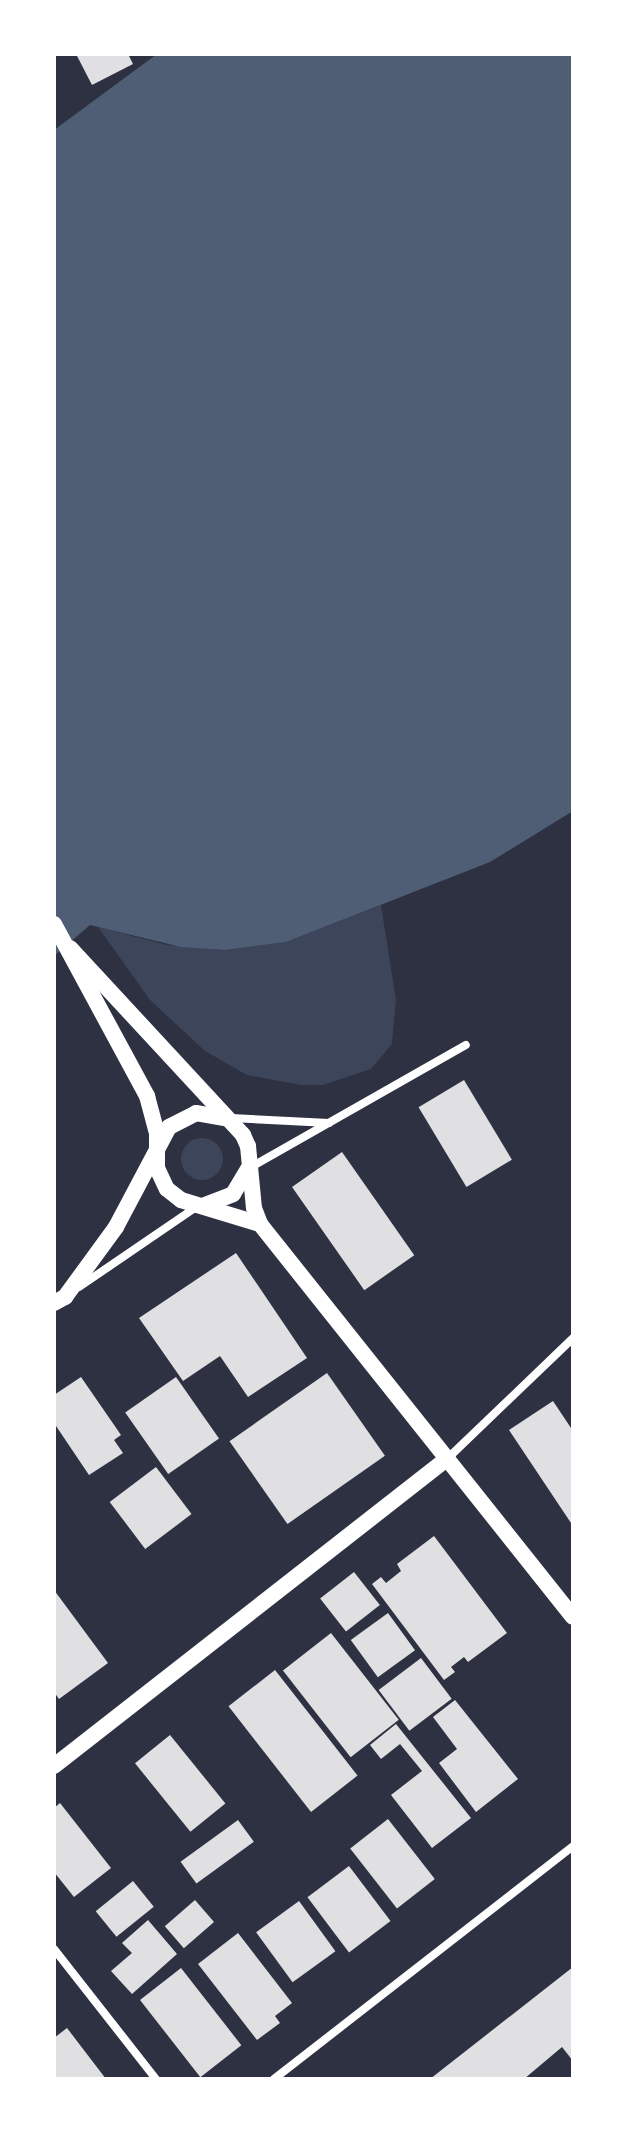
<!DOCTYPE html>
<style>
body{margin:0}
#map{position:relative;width:627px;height:2133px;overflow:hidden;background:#2d3142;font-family:Figtree,sans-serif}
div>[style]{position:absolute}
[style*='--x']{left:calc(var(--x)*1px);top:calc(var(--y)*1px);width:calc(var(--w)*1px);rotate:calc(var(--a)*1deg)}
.green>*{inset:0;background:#3c4559}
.round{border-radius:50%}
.water>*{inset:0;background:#4f5d75}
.building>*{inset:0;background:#e0e0e3;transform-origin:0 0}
.minor>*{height:8px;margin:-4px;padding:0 4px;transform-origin:4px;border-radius:4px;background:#fff}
.secondary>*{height:16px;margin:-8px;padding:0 8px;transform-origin:8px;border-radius:8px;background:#fff}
span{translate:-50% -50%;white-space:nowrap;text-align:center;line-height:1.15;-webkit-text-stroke:7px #fff;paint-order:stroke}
.frame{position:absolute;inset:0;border:56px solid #fff;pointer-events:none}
</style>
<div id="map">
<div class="green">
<i style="clip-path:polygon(381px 905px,396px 1000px,392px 1044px,371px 1069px,323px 1085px,301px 1085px,247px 1075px,205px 1051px,150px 1000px,98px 927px,167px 945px,225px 950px,286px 942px)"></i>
<i class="round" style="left:181px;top:1138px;width:42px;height:42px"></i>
</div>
<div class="water">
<i style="clip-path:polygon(157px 54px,573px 54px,573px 811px,490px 862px,286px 942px,225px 950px,181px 947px,90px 925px,54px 956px,54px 130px)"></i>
</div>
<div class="building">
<i style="clip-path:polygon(76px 54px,128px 54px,133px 64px,92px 85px)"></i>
<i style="left:464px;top:1080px;width:93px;height:53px;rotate:59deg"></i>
<i style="left:342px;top:1152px;width:126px;height:61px;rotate:55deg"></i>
<i style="clip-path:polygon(236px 1253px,307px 1358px,248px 1397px,220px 1356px,183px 1381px,139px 1318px)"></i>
<i style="left:327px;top:1373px;width:101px;height:119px;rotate:55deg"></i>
<i style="clip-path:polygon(81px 1377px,121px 1435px,114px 1440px,123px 1453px,89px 1475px,54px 1423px,54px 1395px)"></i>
<i style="left:176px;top:1377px;width:75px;height:62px;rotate:55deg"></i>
<i style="clip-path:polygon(553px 1401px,573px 1431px,573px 1526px,509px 1430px)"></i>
<i style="left:156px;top:1467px;width:59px;height:58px;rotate:53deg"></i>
<i style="clip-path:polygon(434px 1536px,507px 1633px,468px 1662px,464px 1657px,451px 1667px,455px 1672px,444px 1680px,372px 1584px,381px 1577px,386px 1583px,401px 1571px,397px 1564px)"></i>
<i style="left:354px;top:1572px;width:42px;height:43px;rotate:52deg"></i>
<i style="clip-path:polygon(54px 1590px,108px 1663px,59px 1699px,54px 1692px)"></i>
<i style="left:388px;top:1613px;width:46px;height:46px;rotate:54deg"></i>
<i style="left:331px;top:1633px;width:110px;height:61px;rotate:52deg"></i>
<i style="left:421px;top:1658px;width:51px;height:53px;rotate:53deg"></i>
<i style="left:275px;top:1670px;width:134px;height:59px;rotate:52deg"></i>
<i style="clip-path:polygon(455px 1700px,518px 1779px,476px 1812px,439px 1763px,457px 1749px,433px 1717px)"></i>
<i style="clip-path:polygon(396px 1724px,471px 1818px,432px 1848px,391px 1795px,422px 1771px,400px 1744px,381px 1759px,370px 1745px)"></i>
<i style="left:170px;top:1735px;width:88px;height:45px;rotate:51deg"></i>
<i style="clip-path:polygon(60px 1803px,111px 1868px,74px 1897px,54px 1872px,54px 1808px)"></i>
<i style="left:388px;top:1819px;width:76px;height:48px;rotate:52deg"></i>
<i style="left:238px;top:1820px;width:27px;height:71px;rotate:54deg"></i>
<i style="left:349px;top:1866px;width:69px;height:52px;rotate:53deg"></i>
<i style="left:133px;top:1881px;width:33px;height:48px;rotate:51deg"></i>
<i style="left:195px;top:1900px;width:29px;height:40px;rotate:49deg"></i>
<i style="left:299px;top:1901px;width:62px;height:53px;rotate:54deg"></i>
<i style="clip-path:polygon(148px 1920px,177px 1954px,132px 1994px,111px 1971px,132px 1953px,122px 1943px)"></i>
<i style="clip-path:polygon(238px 1933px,292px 2003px,275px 2016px,280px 2023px,257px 2040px,198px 1964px)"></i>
<i style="clip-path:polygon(573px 1967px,573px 2061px,562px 2047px,524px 2079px,430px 2079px)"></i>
<i style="left:181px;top:1968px;width:98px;height:52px;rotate:52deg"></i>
<i style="clip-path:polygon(67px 2028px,106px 2079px,54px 2079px,54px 2038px)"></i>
</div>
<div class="minor">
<i style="--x:231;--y:1118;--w:98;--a:2.9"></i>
<i style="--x:251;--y:1167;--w:247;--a:-29.6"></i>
<i style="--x:79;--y:1287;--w:145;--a:-34.3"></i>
<i style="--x:448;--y:1458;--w:173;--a:-43.8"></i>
<i style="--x:54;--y:1949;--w:165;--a:51.9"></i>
<i style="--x:274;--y:2079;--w:379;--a:-37.9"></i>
</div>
<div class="secondary">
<i style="--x:54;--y:924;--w:196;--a:61.6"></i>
<i style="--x:147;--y:1096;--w:38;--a:75"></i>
<i style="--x:157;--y:1133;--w:35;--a:90"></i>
<i style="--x:157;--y:1168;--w:23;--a:65"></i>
<i style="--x:167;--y:1189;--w:18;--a:38"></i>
<i style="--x:181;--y:1200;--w:83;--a:16.9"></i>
<i style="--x:70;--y:948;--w:255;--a:47.2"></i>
<i style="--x:243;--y:1135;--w:12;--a:66"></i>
<i style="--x:248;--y:1146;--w:62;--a:84.5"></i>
<i style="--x:254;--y:1208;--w:17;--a:69"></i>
<i style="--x:260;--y:1224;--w:502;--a:51.46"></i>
<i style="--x:205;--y:1205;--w:30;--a:-21"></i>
<i style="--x:233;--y:1194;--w:29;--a:-59"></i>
<i style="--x:54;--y:1303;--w:13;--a:-29"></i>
<i style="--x:65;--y:1297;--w:87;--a:-53.9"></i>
<i style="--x:116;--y:1227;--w:113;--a:-62.1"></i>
<i style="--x:169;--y:1127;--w:30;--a:-27"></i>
<i style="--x:196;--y:1113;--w:29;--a:10"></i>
<i style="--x:54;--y:1766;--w:500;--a:-38.02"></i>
</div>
<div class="frame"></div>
</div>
